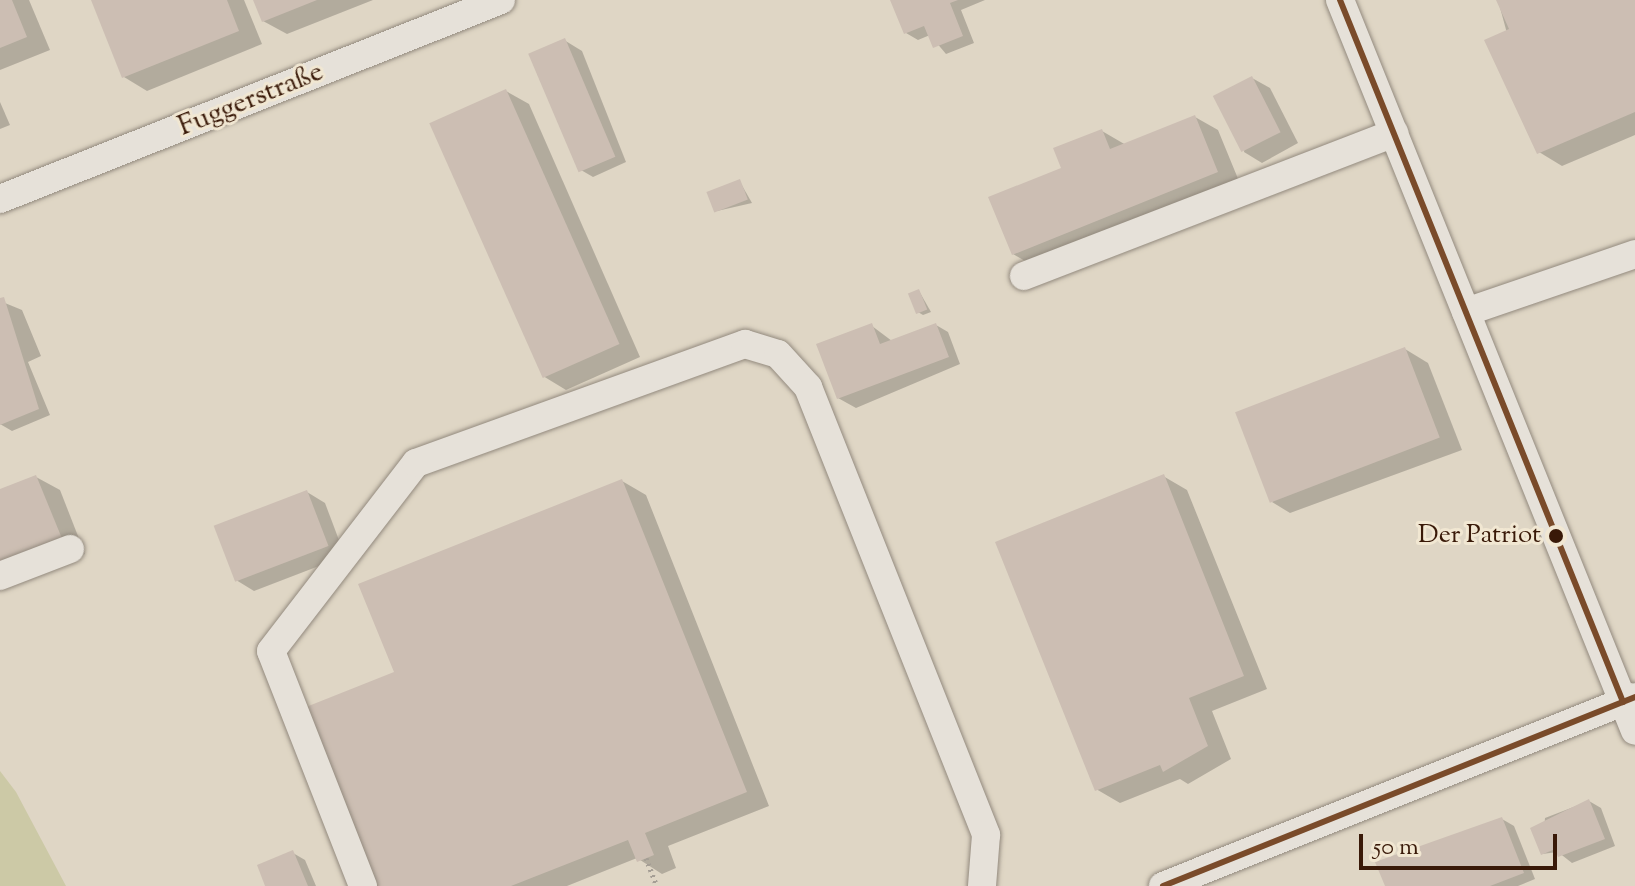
<!DOCTYPE html>
<meta charset="utf-8">
<style>
body{margin:0}
#map{position:relative;width:1635px;height:886px;overflow:hidden;background:#dfd6c5;font-family:"Sorts Mill Goudy",serif}
div>[style]{position:absolute}
[style*='--x']{left:calc(var(--x)*1px);top:calc(var(--y)*1px);width:calc(var(--w)*1px);rotate:calc(var(--a)*1deg)}
.green>*{inset:0;background:#ccc9a6}
.shadow>*{inset:0;background:#0003}
.building>*{inset:0;background:#ccbeb3;transform-origin:0 0}
.path>*{height:5px;margin-top:-2.5px;transform-origin:0;background:repeating-linear-gradient(90deg,#a59e95 0 2px,transparent 0 6px)}
.roads{filter:drop-shadow(0 0 2px #938a7e) drop-shadow(0 0 2px #938a7e)}
.minor>*{height:28px;margin:-14px;padding:0 14px;transform-origin:14px;border-radius:14px;background:#e6e1d9}
.bus-1>*{height:6px;margin:-3px;padding:0 3px;transform-origin:3px;border-radius:3px;background:#7a4b2a}
.dots>*{width:22px;height:22px;translate:-50% -50%;box-sizing:border-box;border:4px solid #f1e7d2;border-radius:50%}
span{translate:-50% -50%;white-space:nowrap;text-align:center;line-height:1.15;-webkit-text-stroke:6px #f1e7d2;paint-order:stroke}
.bus-label{font-size:26px;color:#391908}
.right{translate:-100% -50%;text-align:right}
.street-label{font-size:28px;color:#391908}
.scale{position:absolute;left:1359px;top:834px;width:198px;height:36px;box-sizing:border-box;border:4px solid #391908;border-top:0;padding-left:10px;font-size:24px;line-height:28px;white-space:nowrap;color:#391908;-webkit-text-stroke:6px #f1e7d2;paint-order:stroke}
</style>
<div id="map">
<div class="green">
<i style="clip-path:polygon(0 771px,16px 792px,66px 886px,0 886px)"></i>
</div>
<div class="shadow">
<i style="clip-path:polygon(0 0,29px 0,50px 50px,0 70px)"></i>
<i style="clip-path:polygon(93px 0,244px 0,262px 44px,147px 91px,124px 77px)"></i>
<i style="clip-path:polygon(255px 0,373px 0,287px 34px,263px 21px)"></i>
<i style="clip-path:polygon(892px 0,985px 0,961px 10px,974px 43px,946px 54px,930px 35px,918px 40px,906px 33px)"></i>
<i style="clip-path:polygon(1498px 0,1635px 0,1635px 135px,1562px 166px,1539px 152px)"></i>
<i style="clip-path:polygon(564px 40px,582px 51px,626px 162px,593px 177px,581px 170px)"></i>
<i style="clip-path:polygon(1252px 78px,1270px 88px,1298px 143px,1262px 163px,1244px 152px)"></i>
<i style="clip-path:polygon(506px 91px,529px 104px,640px 357px,566px 390px,543px 376px)"></i>
<i style="clip-path:polygon(0 102px,10px 125px,0 129px)"></i>
<i style="clip-path:polygon(1195px 117px,1218px 130px,1241px 186px,1037px 268px,1013px 254px,1063px 170px,1102px 131px,1126px 145px)"></i>
<i style="clip-path:polygon(740px 182px,752px 203px,717px 211px)"></i>
<i style="clip-path:polygon(919px 291px,931px 312px,923px 315px,918px 312px)"></i>
<i style="clip-path:polygon(0 301px,22px 310px,41px 356px,28px 362px,50px 415px,12px 431px,0 424px)"></i>
<i style="clip-path:polygon(936px 325px,948px 332px,960px 364px,856px 408px,838px 398px,872px 326px,892px 341px)"></i>
<i style="clip-path:polygon(1405px 349px,1428px 363px,1462px 450px,1290px 513px,1272px 502px)"></i>
<i style="clip-path:polygon(1163px 476px,1187px 490px,1267px 689px,1212px 711px,1231px 759px,1188px 784px,1180px 779px,1120px 803px,1096px 789px)"></i>
<i style="clip-path:polygon(36px 477px,60px 490px,85px 554px,0 588px,0 491px)"></i>
<i style="clip-path:polygon(622px 481px,646px 495px,769px 806px,668px 846px,676px 868px,662px 874px,637px 858px,567px 886px,379px 886px,396px 674px)"></i>
<i style="clip-path:polygon(307px 492px,325px 503px,345px 556px,254px 591px,236px 580px)"></i>
<i style="clip-path:polygon(1589px 801px,1601px 808px,1615px 846px,1572px 863px,1558px 852px,1542px 854px,1545px 818px)"></i>
<i style="clip-path:polygon(1502px 819px,1514px 826px,1535px 879px,1518px 886px,1387px 886px,1378px 864px)"></i>
<i style="clip-path:polygon(293px 853px,305px 860px,316px 886px,267px 886px)"></i>
</div>
<div class="building">
<i style="clip-path:polygon(0 0,12px 0,27px 37px,0 48px)"></i>
<i style="clip-path:polygon(91px 0,227px 0,239px 31px,122px 78px)"></i>
<i style="clip-path:polygon(253px 0,317px 0,262px 22px)"></i>
<i style="clip-path:polygon(890px 0,958px 0,950px 3px,963px 36px,933px 48px,924px 26px,904px 34px)"></i>
<i style="clip-path:polygon(1496px 0,1635px 0,1635px 112px,1537px 154px,1484px 40px,1509px 29px)"></i>
<i style="left:565px;top:38px;width:129px;height:40px;rotate:67deg"></i>
<i style="left:1252px;top:76px;width:63px;height:44px;rotate:63deg"></i>
<i style="left:506px;top:89px;width:279px;height:84px;rotate:66deg"></i>
<i style="clip-path:polygon(1195px 115px,1218px 172px,1012px 255px,988px 197px,1061px 168px,1053px 148px,1102px 129px,1110px 149px)"></i>
<i style="left:740px;top:179px;width:22px;height:36px;rotate:69deg"></i>
<i style="left:919px;top:289px;width:22px;height:12px;rotate:68deg"></i>
<i style="clip-path:polygon(4px 297px,39px 409px,0 425px,0 298px)"></i>
<i style="clip-path:polygon(872px 323px,880px 344px,936px 323px,949px 357px,837px 399px,816px 344px)"></i>
<i style="left:1405px;top:347px;width:97px;height:182px;rotate:69deg"></i>
<i style="clip-path:polygon(1164px 474px,1244px 676px,1189px 698px,1208px 746px,1163px 772px,1160px 765px,1095px 791px,995px 542px)"></i>
<i style="clip-path:polygon(36px 475px,63px 541px,0 566px,0 489px)"></i>
<i style="clip-path:polygon(622px 479px,747px 792px,645px 833px,654px 855px,637px 862px,628px 840px,511px 886px,377px 886px,306px 707px,394px 672px,358px 584px)"></i>
<i style="left:307px;top:490px;width:60px;height:100px;rotate:69deg"></i>
<i style="clip-path:polygon(1589px 799px,1605px 839px,1558px 857px,1555px 849px,1541px 855px,1530px 828px)"></i>
<i style="clip-path:polygon(1502px 817px,1524px 873px,1490px 886px,1385px 886px,1375px 862px)"></i>
<i style="clip-path:polygon(293px 850px,308px 886px,265px 886px,257px 865px)"></i>
</div>
<div class="path">
<i style="--x:646;--y:858;--w:30;--a:69"></i>
</div>
<div class="roads">
<div class="minor">
<i style="--x:1340;--y:0;--w:788;--a:68.02"></i>
<i style="--x:0;--y:199;--w:539;--a:-21.66"></i>
<i style="--x:1024;--y:276;--w:397;--a:-21.1"></i>
<i style="--x:1466;--y:312;--w:179;--a:-18.9"></i>
<i style="--x:0;--y:576;--w:75;--a:-21.1"></i>
<i style="--x:363;--y:886;--w:252;--a:-111.4"></i>
<i style="--x:271;--y:651;--w:237;--a:-52.4"></i>
<i style="--x:416;--y:463;--w:350;--a:-19.9"></i>
<i style="--x:745;--y:344;--w:34;--a:17"></i>
<i style="--x:778;--y:354;--w:45;--a:47.7"></i>
<i style="--x:808;--y:387;--w:482;--a:68.3"></i>
<i style="--x:986;--y:835;--w:51;--a:94.5"></i>
<i style="--x:1163;--y:886;--w:508;--a:-21.82"></i>
</div>
</div>
<div class="bus-1">
<i style="--x:1340;--y:0;--w:757;--a:68.04"></i>
<i style="--x:1163;--y:886;--w:508;--a:-21.82"></i>
</div>
<div class="dots">
<i style="left:1556px;top:536px;background:#391908"></i>
</div>
<div class="bus-label">
<span class="right" style="left:1541px;top:536px">Der Patriot</span>
</div>
<div class="street-label">
<span style="left:251px;top:100px;rotate:-22deg">Fuggerstraße</span>
</div>
<div class="scale">50 m</div>
</div>
